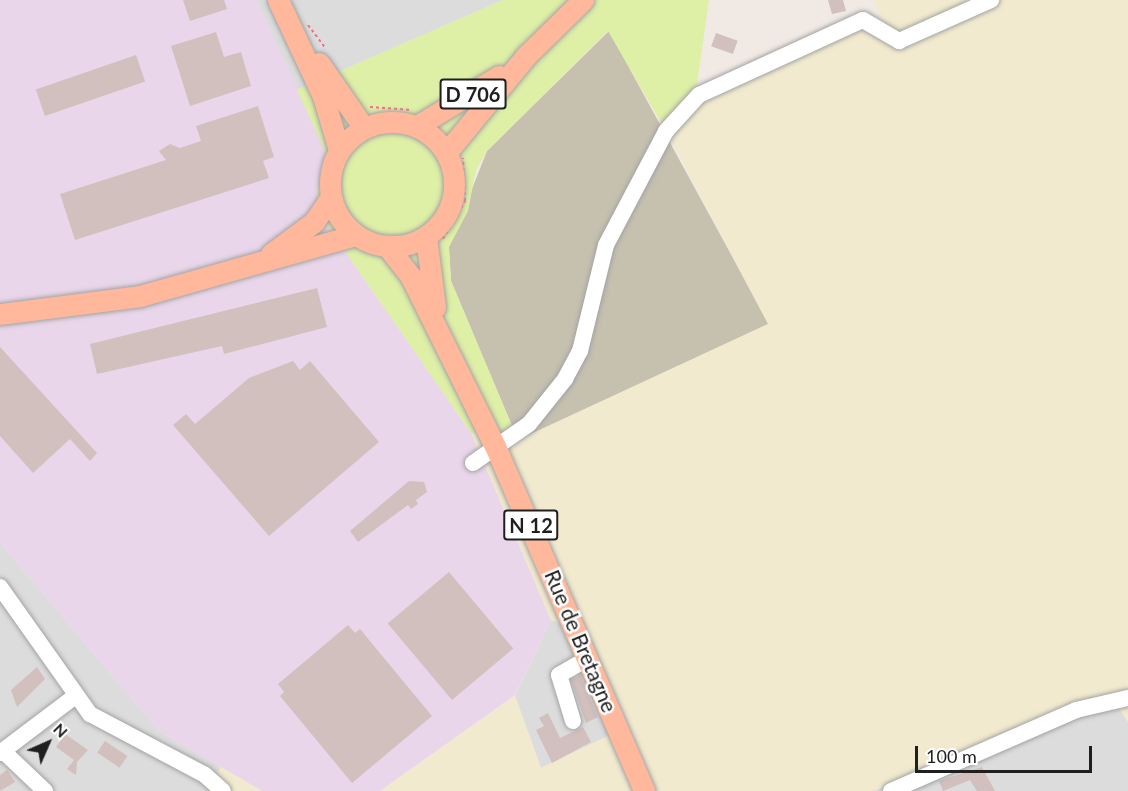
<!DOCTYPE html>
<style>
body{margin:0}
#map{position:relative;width:1128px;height:791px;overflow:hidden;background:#f1e9e4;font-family:Lato,sans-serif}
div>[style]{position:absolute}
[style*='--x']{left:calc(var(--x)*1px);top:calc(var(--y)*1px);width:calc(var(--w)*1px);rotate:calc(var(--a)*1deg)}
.residential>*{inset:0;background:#dddcdc}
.industrial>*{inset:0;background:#e9d6ea}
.construction>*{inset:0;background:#c6c0af}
.farmland>*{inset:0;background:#f1eace}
.grass>*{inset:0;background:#deefa6}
.building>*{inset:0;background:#d1c0bd;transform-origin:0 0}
.path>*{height:2px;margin-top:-1px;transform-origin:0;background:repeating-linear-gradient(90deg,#ff6782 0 3px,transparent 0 6px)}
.roads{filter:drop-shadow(0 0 2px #a3a3a3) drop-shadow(0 0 2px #a3a3a3)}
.minor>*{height:16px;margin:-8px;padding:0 8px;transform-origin:8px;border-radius:8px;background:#fff}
.major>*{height:21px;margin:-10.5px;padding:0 10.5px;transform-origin:10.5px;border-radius:10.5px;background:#ffb89b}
.major>.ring{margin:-10.5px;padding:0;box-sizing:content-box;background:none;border:21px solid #ffb89b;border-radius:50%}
span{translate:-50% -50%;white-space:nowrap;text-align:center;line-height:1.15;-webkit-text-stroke:5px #fff;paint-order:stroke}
.shield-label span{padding:2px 4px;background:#fff;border:2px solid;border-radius:4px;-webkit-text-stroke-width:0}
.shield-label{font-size:20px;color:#1f1f1f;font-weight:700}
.street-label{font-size:21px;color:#1f1f1f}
.north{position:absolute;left:18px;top:713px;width:60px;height:60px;-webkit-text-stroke:4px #fff;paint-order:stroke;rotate:45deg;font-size:16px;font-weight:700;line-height:24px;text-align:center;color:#1f1f1f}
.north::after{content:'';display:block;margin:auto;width:21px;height:27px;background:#1f1f1f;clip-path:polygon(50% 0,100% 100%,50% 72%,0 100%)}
.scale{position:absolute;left:915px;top:746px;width:177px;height:27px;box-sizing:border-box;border:3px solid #1f1f1f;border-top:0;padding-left:8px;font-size:18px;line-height:21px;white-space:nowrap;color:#1f1f1f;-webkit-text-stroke:4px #fff;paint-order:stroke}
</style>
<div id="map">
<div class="residential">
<i style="clip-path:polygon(256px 0,503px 0,297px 90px)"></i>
<i style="clip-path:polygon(0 543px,159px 731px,221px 767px,208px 791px,0 791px)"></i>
<i style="clip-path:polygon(551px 620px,566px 625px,612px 734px,541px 768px,515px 696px)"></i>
<i style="clip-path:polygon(1112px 697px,1128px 722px,1128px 791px,873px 791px)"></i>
</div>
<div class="industrial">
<i style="clip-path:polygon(0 0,256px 0,326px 151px,315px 208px,471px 433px,551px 620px,515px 695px,380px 791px,262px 791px,159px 731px,0 543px)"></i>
</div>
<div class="construction">
<i style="clip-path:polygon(609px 31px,769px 324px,518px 440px,451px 281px,449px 247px,487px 151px)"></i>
</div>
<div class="farmland">
<i style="clip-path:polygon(875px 0,1128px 0,1128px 722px,1111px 697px,873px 791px,380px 791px,515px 696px,541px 768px,612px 734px,566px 625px,551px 620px,471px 433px,518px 440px,768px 324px,666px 131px,696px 91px,880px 18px)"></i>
<i style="clip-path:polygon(221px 767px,262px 791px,208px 791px)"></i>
</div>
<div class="grass">
<i style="clip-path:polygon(503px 0,709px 0,696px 91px,666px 131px,608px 31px,487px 151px,476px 170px,468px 211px,449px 247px,451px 281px,518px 440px,471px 433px,315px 208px,325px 151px,297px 90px)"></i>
</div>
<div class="building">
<i style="clip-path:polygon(183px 0,224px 0,227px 9px,190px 21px)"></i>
<i style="clip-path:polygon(828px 0,843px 0,846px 11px,832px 14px)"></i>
<i style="clip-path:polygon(216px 32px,224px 57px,241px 52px,251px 86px,190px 106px,171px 46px)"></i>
<i style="left:716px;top:33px;width:23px;height:14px;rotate:20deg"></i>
<i style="left:136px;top:55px;width:28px;height:106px;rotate:71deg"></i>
<i style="clip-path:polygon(258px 106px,274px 157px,263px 161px,269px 178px,75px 240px,60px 194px,166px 160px,159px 151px,170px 144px,180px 148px,201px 141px,196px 126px)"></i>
<i style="clip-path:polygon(317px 288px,327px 327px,224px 354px,222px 346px,97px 374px,90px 344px)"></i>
<i style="clip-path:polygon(0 347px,97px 453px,90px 461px,70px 439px,33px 473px,0 436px)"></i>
<i style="clip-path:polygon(293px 361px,300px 370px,310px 361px,379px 442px,269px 536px,173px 425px,186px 414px,195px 424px,249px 378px)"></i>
<i style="clip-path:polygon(409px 481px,424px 482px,427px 492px,416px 500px,418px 504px,411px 509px,408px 505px,358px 542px,350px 531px)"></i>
<i style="left:449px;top:572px;width:100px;height:80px;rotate:50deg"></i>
<i style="clip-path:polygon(348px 625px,355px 633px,360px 629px,432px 716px,352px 783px,280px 696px,284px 692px,278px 684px)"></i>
<i style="clip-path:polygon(37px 667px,45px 679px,17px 707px,11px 690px)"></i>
<i style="clip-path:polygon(580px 675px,598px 717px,586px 723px,571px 680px)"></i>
<i style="clip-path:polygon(548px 713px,560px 738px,583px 727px,591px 742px,552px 763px,536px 730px,544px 726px,539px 718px)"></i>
<i style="clip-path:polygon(65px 734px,88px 750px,77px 762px,76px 775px,67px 769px,74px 760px,56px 747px)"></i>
<i style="left:105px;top:741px;width:27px;height:14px;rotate:34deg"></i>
<i style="clip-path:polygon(982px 767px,995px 791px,977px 791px,970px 780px,943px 791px,939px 781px)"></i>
<i style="clip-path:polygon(7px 770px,15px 782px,0 791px,0 775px)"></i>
</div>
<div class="path">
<i style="--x:308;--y:25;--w:30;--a:53"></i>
<i style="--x:370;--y:107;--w:42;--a:4.1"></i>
<i style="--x:443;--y:239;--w:44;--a:-59.9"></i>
<i style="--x:465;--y:201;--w:43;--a:-92.7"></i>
</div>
<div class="roads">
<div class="minor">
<i style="--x:473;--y:463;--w:68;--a:-34.9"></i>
<i style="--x:529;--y:424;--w:58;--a:-51.3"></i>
<i style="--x:565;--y:379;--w:32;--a:-62"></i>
<i style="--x:580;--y:351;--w:109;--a:-76.2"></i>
<i style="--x:606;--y:245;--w:129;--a:-62.2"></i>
<i style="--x:666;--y:131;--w:49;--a:-47.5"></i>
<i style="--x:699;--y:95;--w:180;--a:-24.6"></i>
<i style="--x:863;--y:20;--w:42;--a:30.3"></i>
<i style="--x:899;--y:41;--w:101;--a:-24"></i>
<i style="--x:0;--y:587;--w:156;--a:54.7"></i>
<i style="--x:90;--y:714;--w:130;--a:27.9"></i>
<i style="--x:205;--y:775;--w:24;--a:42"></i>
<i style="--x:573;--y:721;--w:48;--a:-106.9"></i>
<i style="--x:559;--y:675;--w:34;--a:-30"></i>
<i style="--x:3;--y:751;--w:58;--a:43.6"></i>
<i style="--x:0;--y:753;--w:93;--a:-37.1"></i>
<i style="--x:891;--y:791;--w:202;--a:-23.6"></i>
<i style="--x:1076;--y:710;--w:53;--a:-13"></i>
</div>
<div class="major">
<i style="--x:278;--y:0;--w:106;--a:64.9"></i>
<i style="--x:323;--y:96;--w:56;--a:73.5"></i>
<i style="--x:319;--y:63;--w:79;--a:55.3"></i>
<i class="ring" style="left:330px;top:122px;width:103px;height:103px"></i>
<i style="--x:417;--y:126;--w:96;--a:-31.4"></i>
<i style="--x:446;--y:153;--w:126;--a:-50.5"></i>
<i style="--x:526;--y:56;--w:80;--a:-44.5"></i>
<i style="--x:426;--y:237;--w:71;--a:82.7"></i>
<i style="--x:387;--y:246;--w:39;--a:52"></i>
<i style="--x:411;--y:277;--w:189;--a:63.6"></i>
<i style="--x:495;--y:446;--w:376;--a:66.6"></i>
<i style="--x:271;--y:254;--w:54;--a:-36.7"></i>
<i style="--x:314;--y:222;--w:30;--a:-56"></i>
<i style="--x:0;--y:314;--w:141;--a:-7.3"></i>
<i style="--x:140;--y:296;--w:224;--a:-15.8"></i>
</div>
</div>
<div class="shield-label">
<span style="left:473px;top:94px">D 706</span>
<span style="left:531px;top:525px">N 12</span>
</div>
<div class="street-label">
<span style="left:581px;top:641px;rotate:67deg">Rue de Bretagne</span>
</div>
<div class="north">N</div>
<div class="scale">100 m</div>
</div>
